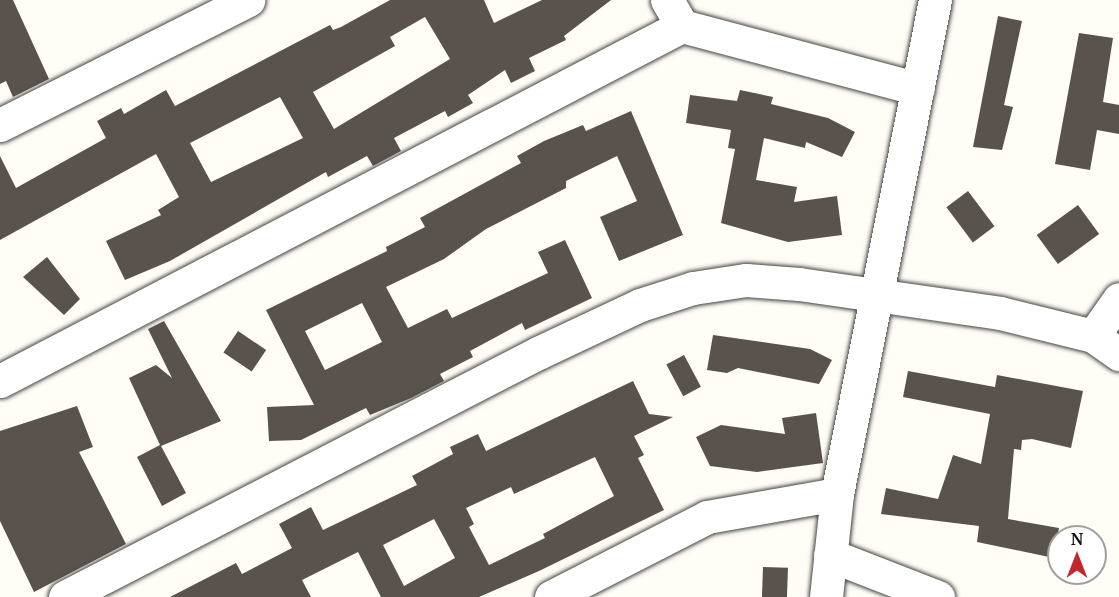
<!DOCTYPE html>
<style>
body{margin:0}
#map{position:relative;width:1119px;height:597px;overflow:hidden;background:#fffdf5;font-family:"Noto Serif",serif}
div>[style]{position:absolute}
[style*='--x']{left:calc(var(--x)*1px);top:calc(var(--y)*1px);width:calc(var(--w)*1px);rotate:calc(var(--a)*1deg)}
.building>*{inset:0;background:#5a524d;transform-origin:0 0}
.roads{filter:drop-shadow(0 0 2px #444) drop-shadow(0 0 2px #444)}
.minor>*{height:33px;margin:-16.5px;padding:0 16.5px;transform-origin:16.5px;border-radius:16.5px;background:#fff}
span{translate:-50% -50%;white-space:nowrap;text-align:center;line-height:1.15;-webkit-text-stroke:6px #fff;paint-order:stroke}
.north{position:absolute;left:1047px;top:525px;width:60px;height:60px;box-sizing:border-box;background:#fff;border:2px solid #a0a0a0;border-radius:50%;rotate:0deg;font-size:16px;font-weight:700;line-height:24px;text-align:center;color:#111}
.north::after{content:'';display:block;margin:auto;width:21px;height:27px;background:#c4262e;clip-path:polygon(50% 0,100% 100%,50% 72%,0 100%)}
</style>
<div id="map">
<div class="building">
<i style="clip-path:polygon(0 0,13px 0,49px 79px,13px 97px,6px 81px,0 84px)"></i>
<i style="clip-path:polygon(evenodd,390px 0,484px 0,494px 23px,542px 0,611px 0,564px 36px,566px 40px,529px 58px,535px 71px,511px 83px,505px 70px,468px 95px,473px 103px,448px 117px,445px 111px,394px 138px,401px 151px,373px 166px,367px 156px,328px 177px,326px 172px,170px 261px,125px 280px,106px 241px,161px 215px,158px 210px,179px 197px,156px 154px,0 240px,0 156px,16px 188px,106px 138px,97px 121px,121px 108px,124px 114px,166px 90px,175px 106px,330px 25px,333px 30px,341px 27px,390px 0,425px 17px,450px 59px,334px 129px,313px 92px,395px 46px,390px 37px,425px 17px,390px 0,280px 97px,303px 138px,211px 182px,190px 143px,280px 97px)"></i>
<i style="clip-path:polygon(998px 16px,1022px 21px,1004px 105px,1013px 107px,1002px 150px,973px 147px)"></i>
<i style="clip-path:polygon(1079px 33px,1113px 38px,1103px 102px,1119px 105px,1119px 134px,1097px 130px,1090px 170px,1055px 164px)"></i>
<i style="clip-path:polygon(740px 90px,773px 97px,771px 104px,828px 118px,855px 132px,842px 157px,806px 142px,805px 148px,764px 138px,756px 180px,797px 187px,794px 202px,837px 196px,842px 235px,788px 242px,721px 223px,735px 149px,728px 148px,731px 130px,686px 123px,690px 95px,737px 101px)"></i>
<i style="clip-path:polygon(evenodd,631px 111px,683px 235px,619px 261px,600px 217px,637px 201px,617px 156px,566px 181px,566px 188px,486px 229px,444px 259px,386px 287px,408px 328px,447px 309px,452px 318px,548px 273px,538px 252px,565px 240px,592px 298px,525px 330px,522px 323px,470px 351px,473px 357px,440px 374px,444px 381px,411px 398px,370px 415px,366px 408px,301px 440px,269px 441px,267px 407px,314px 405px,266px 310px,387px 251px,386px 247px,425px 227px,420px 218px,521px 163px,517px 156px,544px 141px,583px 125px,586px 131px,631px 111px,362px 303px,382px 342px,325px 370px,305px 331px,362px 303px)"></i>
<i style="left:968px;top:191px;width:44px;height:27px;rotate:53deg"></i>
<i style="left:1078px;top:205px;width:36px;height:51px;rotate:54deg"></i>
<i style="clip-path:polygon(47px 257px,80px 299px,64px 315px,23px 277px)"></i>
<i style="clip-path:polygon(164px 321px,221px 421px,161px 446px,186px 493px,162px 506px,137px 457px,160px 445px,129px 378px,156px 365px,172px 378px,148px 329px)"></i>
<i style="left:238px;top:331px;width:34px;height:26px;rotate:34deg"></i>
<i style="clip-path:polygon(713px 335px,810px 349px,832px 360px,819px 384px,738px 368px,727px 373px,707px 370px)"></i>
<i style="left:684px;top:355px;width:36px;height:20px;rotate:62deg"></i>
<i style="clip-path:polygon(908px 371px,995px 387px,997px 375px,1083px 391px,1071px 448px,1032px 439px,1022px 440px,1021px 450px,1014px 449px,1008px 519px,1059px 528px,1054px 558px,977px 542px,979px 526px,881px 514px,886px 488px,938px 499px,953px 455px,981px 464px,990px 414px,903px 397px)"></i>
<i style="clip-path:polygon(evenodd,633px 381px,649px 414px,673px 417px,634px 436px,644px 455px,638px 458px,664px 510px,539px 571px,479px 597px,381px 597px,358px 552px,302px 580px,311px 597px,170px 597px,236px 563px,242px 574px,292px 548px,279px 524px,311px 507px,323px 530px,417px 485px,412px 476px,453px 454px,450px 447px,478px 434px,486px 451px,633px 381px,595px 457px,614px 496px,543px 534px,545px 538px,489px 565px,469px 527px,474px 524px,466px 508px,511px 487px,514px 494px,595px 457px,633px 381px,434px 519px,455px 558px,404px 586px,383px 545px,434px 519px)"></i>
<i style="clip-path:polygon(77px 406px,93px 447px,79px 452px,126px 544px,34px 592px,0 521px,0 431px)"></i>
<i style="clip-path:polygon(816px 413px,823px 463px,757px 472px,710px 466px,696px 437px,721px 425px,785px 434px,782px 418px)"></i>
<i style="left:763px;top:567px;width:25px;height:30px;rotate:2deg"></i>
</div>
<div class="roads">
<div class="minor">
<i style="--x:667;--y:0;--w:30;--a:60"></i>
<i style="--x:682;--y:26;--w:244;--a:14.9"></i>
<i style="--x:0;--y:125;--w:278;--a:-26.7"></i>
<i style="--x:1093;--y:336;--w:32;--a:35"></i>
<i style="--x:0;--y:381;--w:769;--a:-27.5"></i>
<i style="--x:830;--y:555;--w:116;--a:21.3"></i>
<i style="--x:65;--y:597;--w:532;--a:-27.29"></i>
<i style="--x:538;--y:353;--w:113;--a:-25.2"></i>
<i style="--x:640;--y:305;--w:56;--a:-17.8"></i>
<i style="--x:693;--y:288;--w:54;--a:-8.6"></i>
<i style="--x:746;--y:280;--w:53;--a:4.3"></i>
<i style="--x:799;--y:284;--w:203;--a:8.2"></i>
<i style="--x:1000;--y:313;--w:96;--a:13.9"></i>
<i style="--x:1093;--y:336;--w:45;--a:-54.9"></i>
<i style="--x:551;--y:597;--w:175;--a:-27.1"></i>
<i style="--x:707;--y:517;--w:132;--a:-10"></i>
<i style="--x:826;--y:597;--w:104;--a:-83.9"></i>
<i style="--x:837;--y:494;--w:504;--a:-78.78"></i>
</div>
</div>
<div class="north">N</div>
</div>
